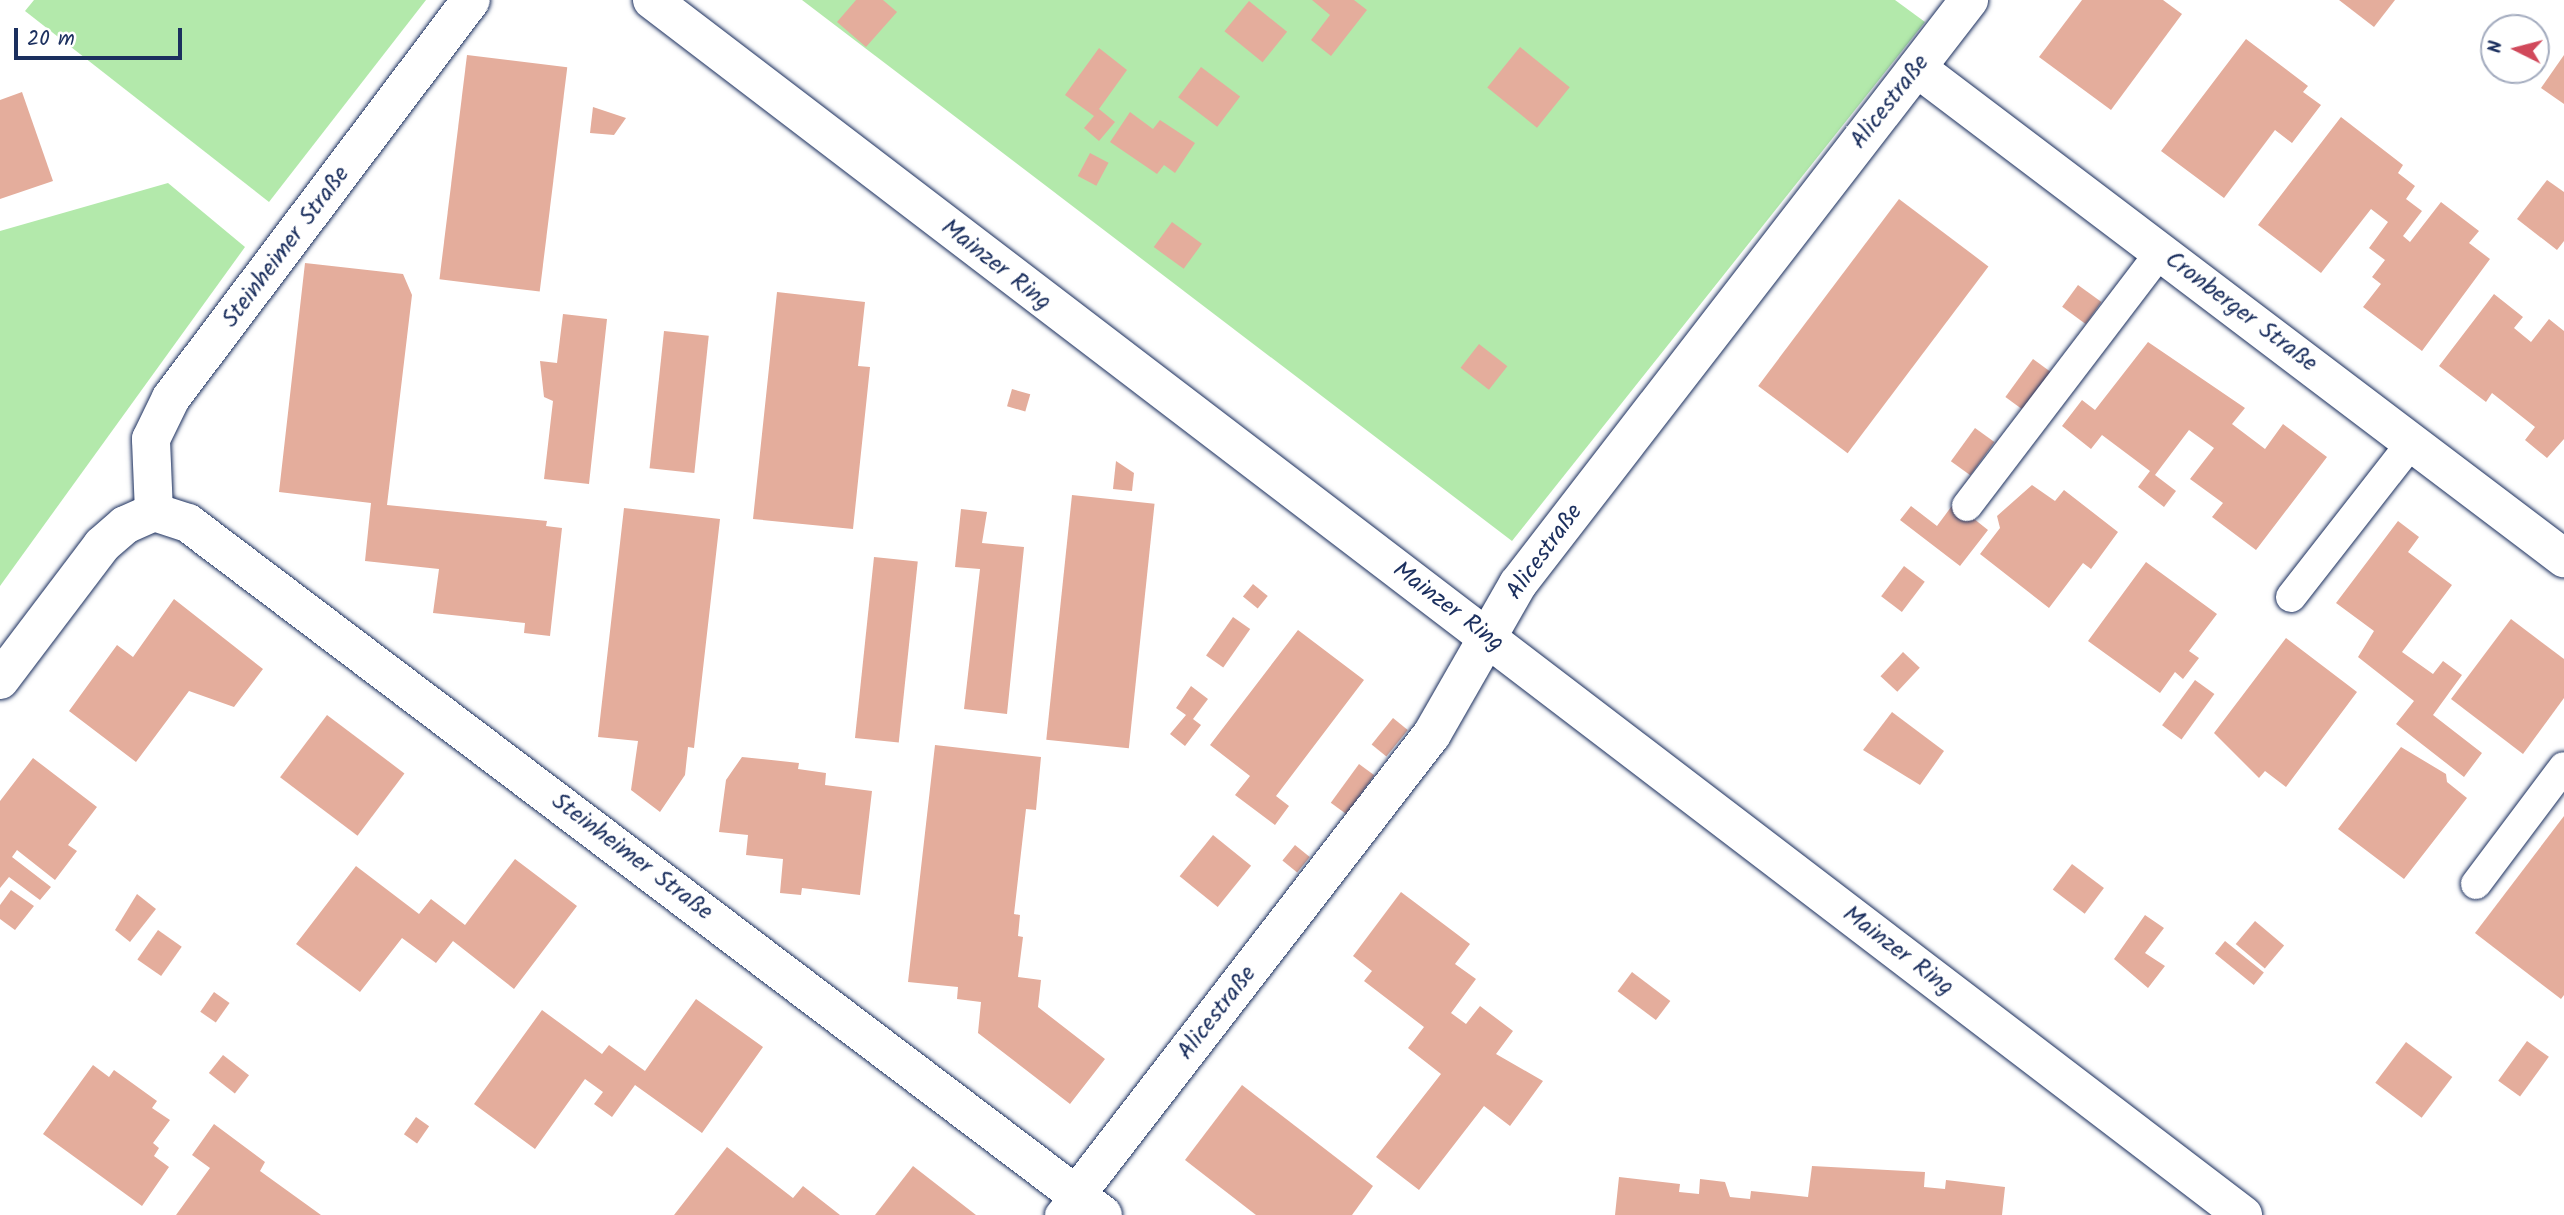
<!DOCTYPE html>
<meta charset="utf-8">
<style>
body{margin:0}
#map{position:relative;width:2564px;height:1215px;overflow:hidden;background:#fff;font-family:Kalam,sans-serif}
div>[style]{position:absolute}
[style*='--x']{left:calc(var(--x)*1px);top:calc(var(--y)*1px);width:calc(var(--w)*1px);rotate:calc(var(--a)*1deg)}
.green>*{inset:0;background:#b3e9ab}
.building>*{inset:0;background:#e4ad9c;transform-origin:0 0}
.roads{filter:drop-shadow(0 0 2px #1b2f5e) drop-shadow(0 0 2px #1b2f5e)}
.lane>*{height:30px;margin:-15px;padding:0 15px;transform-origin:15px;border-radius:15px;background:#fff}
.street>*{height:38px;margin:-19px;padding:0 19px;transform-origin:19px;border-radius:19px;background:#fff}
.secondary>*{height:38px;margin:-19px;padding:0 19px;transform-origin:19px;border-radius:19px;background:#fff}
span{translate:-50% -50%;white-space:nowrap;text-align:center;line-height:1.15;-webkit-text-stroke:7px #fff;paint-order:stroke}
.street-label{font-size:24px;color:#1b2f5e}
.north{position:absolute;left:2480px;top:14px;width:70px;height:70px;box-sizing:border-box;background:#fff;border:2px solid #a4acbf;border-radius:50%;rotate:276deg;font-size:19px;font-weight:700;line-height:28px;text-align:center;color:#1b2f5e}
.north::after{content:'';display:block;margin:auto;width:24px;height:32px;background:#d1495b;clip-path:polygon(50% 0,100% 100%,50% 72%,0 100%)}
.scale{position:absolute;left:14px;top:28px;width:168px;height:32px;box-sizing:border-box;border:4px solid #1b2f5e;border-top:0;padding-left:9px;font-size:21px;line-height:24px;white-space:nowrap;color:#1b2f5e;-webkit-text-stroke:5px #fff;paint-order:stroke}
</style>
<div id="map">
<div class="green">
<i style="clip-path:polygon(34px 0,426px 0,269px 202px,25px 11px)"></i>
<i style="clip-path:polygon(802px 0,1895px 0,1925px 22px,1512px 541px)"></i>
<i style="clip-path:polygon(168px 183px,245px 247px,0 586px,0 231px)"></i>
</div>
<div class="building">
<i style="clip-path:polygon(856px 0,883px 0,897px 12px,866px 47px,837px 22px)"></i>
<i style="clip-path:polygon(1312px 0,1354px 0,1367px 10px,1331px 56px,1311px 40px,1330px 15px)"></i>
<i style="clip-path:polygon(2082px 0,2163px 0,2182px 14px,2111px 110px,2039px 57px)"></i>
<i style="clip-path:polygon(2339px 0,2395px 0,2374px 27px)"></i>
<i style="left:1249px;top:1px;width:49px;height:39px;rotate:39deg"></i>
<i style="clip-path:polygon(2246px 39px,2308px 86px,2303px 92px,2321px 105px,2292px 143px,2275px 130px,2224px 198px,2161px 151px)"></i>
<i style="left:1520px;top:47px;width:64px;height:52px;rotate:39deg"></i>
<i style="clip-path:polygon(1099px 48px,1127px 70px,1099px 109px,1115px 122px,1099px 141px,1084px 128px,1094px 116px,1065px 95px)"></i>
<i style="left:467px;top:55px;width:101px;height:226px;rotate:7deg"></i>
<i style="clip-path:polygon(2564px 55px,2564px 104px,2541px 88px)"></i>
<i style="left:1201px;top:67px;width:49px;height:38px;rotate:37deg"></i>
<i style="clip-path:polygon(22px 92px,53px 181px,0 199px,0 100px)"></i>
<i style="clip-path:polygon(593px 107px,626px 118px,614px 135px,590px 133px)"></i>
<i style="clip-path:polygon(1130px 112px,1153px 129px,1160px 120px,1195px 143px,1175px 173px,1164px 165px,1157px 174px,1110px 142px)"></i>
<i style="clip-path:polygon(2341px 117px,2403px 165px,2398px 173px,2415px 186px,2406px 199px,2422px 211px,2403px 236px,2410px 242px,2441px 202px,2479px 231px,2469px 243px,2490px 259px,2422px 351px,2363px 307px,2381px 284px,2372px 277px,2385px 260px,2369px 248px,2388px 222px,2371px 209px,2321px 273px,2258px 225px)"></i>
<i style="left:1090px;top:153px;width:21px;height:26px;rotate:28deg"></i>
<i style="clip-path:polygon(2547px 180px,2564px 192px,2564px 241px,2557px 250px,2517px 219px)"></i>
<i style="left:1899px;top:199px;width:112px;height:234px;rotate:37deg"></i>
<i style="left:1172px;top:222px;width:37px;height:31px;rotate:36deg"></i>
<i style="clip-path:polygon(305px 263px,403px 274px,412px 295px,387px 505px,547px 521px,546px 526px,562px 528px,550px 636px,524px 633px,525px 623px,433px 613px,439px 569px,365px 561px,371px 503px,279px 492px)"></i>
<i style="left:2078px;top:285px;width:29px;height:27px;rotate:36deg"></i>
<i style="clip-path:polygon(777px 292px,865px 302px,858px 366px,870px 367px,853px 529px,753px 519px)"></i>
<i style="clip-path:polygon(2494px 294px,2523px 317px,2514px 328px,2531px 342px,2549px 319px,2564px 331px,2564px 439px,2547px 458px,2525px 440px,2535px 427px,2492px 393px,2486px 402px,2439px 366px)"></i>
<i style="clip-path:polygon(563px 314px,607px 319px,589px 484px,544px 479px,553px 401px,544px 397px,540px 361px,557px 363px)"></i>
<i style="left:664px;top:331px;width:45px;height:138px;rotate:6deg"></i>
<i style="clip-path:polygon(2148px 342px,2245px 408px,2232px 424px,2265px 449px,2283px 424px,2327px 457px,2256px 550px,2212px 517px,2223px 503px,2190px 479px,2214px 448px,2189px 430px,2155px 475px,2176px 491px,2164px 507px,2138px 487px,2150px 471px,2102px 435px,2091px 449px,2062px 426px,2082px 400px,2095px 410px)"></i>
<i style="left:1479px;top:344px;width:36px;height:30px;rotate:38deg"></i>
<i style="left:2033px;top:359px;width:22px;height:47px;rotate:36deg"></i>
<i style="left:1012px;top:389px;width:19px;height:18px;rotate:16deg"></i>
<i style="left:1975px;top:428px;width:24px;height:41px;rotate:36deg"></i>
<i style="clip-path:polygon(1116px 461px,1134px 473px,1132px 491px,1113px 489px)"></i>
<i style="clip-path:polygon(2032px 485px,2055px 501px,2064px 490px,2118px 532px,2091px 569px,2083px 563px,2049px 608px,1980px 554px,2000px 528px,1997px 516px)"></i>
<i style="left:1072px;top:495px;width:83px;height:246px;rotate:6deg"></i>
<i style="clip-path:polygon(1954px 503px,1988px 530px,1960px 566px,1900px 520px,1911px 506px,1937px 526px)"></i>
<i style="clip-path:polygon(624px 508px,720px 519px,694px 748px,688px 747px,685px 775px,660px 812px,631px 790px,638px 741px,598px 737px)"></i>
<i style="clip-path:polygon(961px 509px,987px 512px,982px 543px,1024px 547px,1007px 714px,964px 709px,980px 569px,955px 567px)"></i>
<i style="clip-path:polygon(2398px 521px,2419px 537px,2408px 552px,2452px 585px,2402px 652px,2433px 674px,2443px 661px,2462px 675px,2433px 715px,2482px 753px,2464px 777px,2396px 724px,2414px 701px,2358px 657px,2374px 631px,2336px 603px)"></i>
<i style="left:874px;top:557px;width:44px;height:182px;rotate:6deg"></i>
<i style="clip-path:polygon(2146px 562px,2217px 614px,2189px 651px,2199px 658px,2183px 679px,2175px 672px,2160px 693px,2088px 641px)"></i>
<i style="left:1904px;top:566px;width:26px;height:38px;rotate:37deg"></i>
<i style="left:1253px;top:584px;width:19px;height:16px;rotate:39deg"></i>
<i style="clip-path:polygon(174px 599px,263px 669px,234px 707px,189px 691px,136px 762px,69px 711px,117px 645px,133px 657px)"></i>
<i style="left:1233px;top:617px;width:21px;height:47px;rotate:35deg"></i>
<i style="clip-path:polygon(2511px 619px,2564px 659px,2564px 698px,2523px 754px,2451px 699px)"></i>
<i style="clip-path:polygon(1298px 630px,1364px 680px,1276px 796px,1289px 806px,1275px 825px,1235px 795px,1250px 776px,1210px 745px)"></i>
<i style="clip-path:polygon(2286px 638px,2357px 692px,2286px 787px,2265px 771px,2259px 778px,2214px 733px)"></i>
<i style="left:1903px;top:652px;width:23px;height:33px;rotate:43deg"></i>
<i style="left:2195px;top:680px;width:24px;height:56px;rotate:36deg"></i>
<i style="clip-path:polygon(1191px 686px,1208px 699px,1193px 719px,1201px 725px,1185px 746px,1170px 734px,1186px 715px,1176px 708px)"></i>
<i style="clip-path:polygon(1892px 712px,1944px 751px,1920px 785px,1863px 750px)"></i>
<i style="left:327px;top:715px;width:97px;height:78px;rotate:37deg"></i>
<i style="left:1393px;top:718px;width:19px;height:34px;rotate:39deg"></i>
<i style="clip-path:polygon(935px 745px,1041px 757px,1036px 810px,1026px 809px,1014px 914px,1020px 915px,1018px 936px,1023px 937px,1018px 977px,1041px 980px,1038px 1007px,1105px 1059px,1070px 1104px,978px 1033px,981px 1002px,957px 999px,958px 987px,908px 982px)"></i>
<i style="clip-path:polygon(2401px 747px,2446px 774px,2447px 782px,2467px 798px,2404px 879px,2338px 829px)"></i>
<i style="clip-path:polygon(742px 757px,799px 763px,798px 769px,826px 773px,825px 785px,872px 791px,860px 895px,802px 888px,801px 895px,780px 893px,783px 859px,746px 855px,748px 835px,719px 832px,726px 780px)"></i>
<i style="clip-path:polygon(33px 758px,97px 807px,68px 845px,77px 851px,55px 880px,17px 850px,12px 857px,51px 887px,40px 900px,9px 877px,0 888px,0 801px)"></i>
<i style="left:1359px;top:764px;width:19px;height:48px;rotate:36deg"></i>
<i style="clip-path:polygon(2564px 816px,2564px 995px,2561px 999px,2475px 933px)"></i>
<i style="left:1213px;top:835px;width:49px;height:53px;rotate:39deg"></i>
<i style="left:1295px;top:845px;width:19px;height:20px;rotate:39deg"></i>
<i style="clip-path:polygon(515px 859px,577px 906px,514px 989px,453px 941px,436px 963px,402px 938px,360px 992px,296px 944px,356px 866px,419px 914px,431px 899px,465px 925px)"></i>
<i style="left:2072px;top:864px;width:40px;height:32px;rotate:37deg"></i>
<i style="clip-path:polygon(11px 890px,34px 906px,15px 930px,0 919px,0 905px)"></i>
<i style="clip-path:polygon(1401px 892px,1470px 944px,1455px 964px,1476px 979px,1451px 1013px,1466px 1024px,1480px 1006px,1513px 1031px,1496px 1054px,1543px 1081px,1510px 1126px,1484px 1106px,1419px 1190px,1376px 1157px,1441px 1074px,1408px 1048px,1424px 1027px,1364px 981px,1372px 971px,1353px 956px)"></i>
<i style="clip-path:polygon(137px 894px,156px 909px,130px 942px,115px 930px)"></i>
<i style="clip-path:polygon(2145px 915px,2164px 928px,2145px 953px,2165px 966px,2148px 988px,2114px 959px)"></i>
<i style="left:2255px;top:921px;width:38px;height:30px;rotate:40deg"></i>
<i style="left:158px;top:930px;width:29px;height:36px;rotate:35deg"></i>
<i style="left:2225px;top:941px;width:50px;height:16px;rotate:39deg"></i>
<i style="left:1632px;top:972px;width:48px;height:24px;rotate:37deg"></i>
<i style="left:214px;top:992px;width:19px;height:24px;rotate:35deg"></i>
<i style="clip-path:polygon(696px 999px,763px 1047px,702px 1133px,635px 1085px,612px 1117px,594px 1104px,603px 1092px,585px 1079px,535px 1149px,474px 1104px,542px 1010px,602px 1054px,609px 1045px,645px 1071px)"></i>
<i style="left:2527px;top:1041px;width:27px;height:49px;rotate:36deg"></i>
<i style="left:2406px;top:1042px;width:58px;height:51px;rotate:37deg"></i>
<i style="left:223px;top:1055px;width:33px;height:23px;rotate:38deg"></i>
<i style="clip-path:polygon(93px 1065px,109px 1077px,114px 1070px,157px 1101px,152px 1108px,170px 1120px,153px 1143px,159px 1148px,154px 1156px,169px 1167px,142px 1206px,43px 1134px)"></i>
<i style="clip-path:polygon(1242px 1085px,1373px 1186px,1352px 1215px,1256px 1215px,1185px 1160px)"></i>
<i style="left:416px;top:1117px;width:16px;height:21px;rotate:35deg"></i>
<i style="clip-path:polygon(214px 1124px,265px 1162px,260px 1171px,321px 1215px,176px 1215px,210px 1168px,192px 1155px)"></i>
<i style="clip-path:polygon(727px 1147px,793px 1198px,803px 1186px,840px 1215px,674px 1215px)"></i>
<i style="clip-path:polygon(913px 1166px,976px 1215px,875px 1215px)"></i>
<i style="clip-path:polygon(1812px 1166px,1925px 1172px,1924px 1187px,1945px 1189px,1946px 1180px,2005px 1187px,2002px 1215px,1615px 1215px,1619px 1177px,1680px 1184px,1679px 1192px,1699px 1194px,1700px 1179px,1725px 1182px,1730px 1197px,1750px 1199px,1751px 1191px,1808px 1197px)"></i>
</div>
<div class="roads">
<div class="lane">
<i style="--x:1967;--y:506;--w:320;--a:-52.7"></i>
<i style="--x:2291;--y:597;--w:197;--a:-52"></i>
<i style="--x:2476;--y:884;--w:146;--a:-53.1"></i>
<i style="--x:1060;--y:1215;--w:26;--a:-51"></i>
</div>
<div class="street">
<i style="--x:1917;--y:68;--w:812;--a:37.14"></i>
<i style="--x:154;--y:512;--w:73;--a:-92.4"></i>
<i style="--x:151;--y:439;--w:46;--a:-64"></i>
<i style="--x:171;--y:398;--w:498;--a:-53"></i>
<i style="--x:0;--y:680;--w:169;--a:-52.9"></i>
<i style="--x:102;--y:545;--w:30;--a:-41"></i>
<i style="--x:125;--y:525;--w:32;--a:-24"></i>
<i style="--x:154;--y:512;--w:36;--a:18"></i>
<i style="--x:188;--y:523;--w:1147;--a:37.1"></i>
<i style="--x:1076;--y:1195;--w:582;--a:-52.32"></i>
<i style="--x:1432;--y:734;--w:173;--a:-60.2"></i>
<i style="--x:1518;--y:584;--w:738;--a:-52.32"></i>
</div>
<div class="secondary">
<i style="--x:652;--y:0;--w:2002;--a:37.37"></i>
</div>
</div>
<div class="street-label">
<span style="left:1890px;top:102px;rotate:-52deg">Alicestraße</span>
<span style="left:286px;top:247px;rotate:-53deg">Steinheimer Straße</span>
<span style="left:996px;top:265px;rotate:38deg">Mainzer Ring</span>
<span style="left:2241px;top:312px;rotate:37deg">Cronberger Straße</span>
<span style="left:1545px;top:552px;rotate:-54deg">Alicestraße</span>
<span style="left:1448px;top:607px;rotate:37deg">Mainzer Ring</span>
<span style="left:632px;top:857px;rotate:37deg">Steinheimer Straße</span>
<span style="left:1898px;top:951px;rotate:37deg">Mainzer Ring</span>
<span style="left:1217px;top:1013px;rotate:-52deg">Alicestraße</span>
</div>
<div class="north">N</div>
<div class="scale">20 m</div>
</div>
